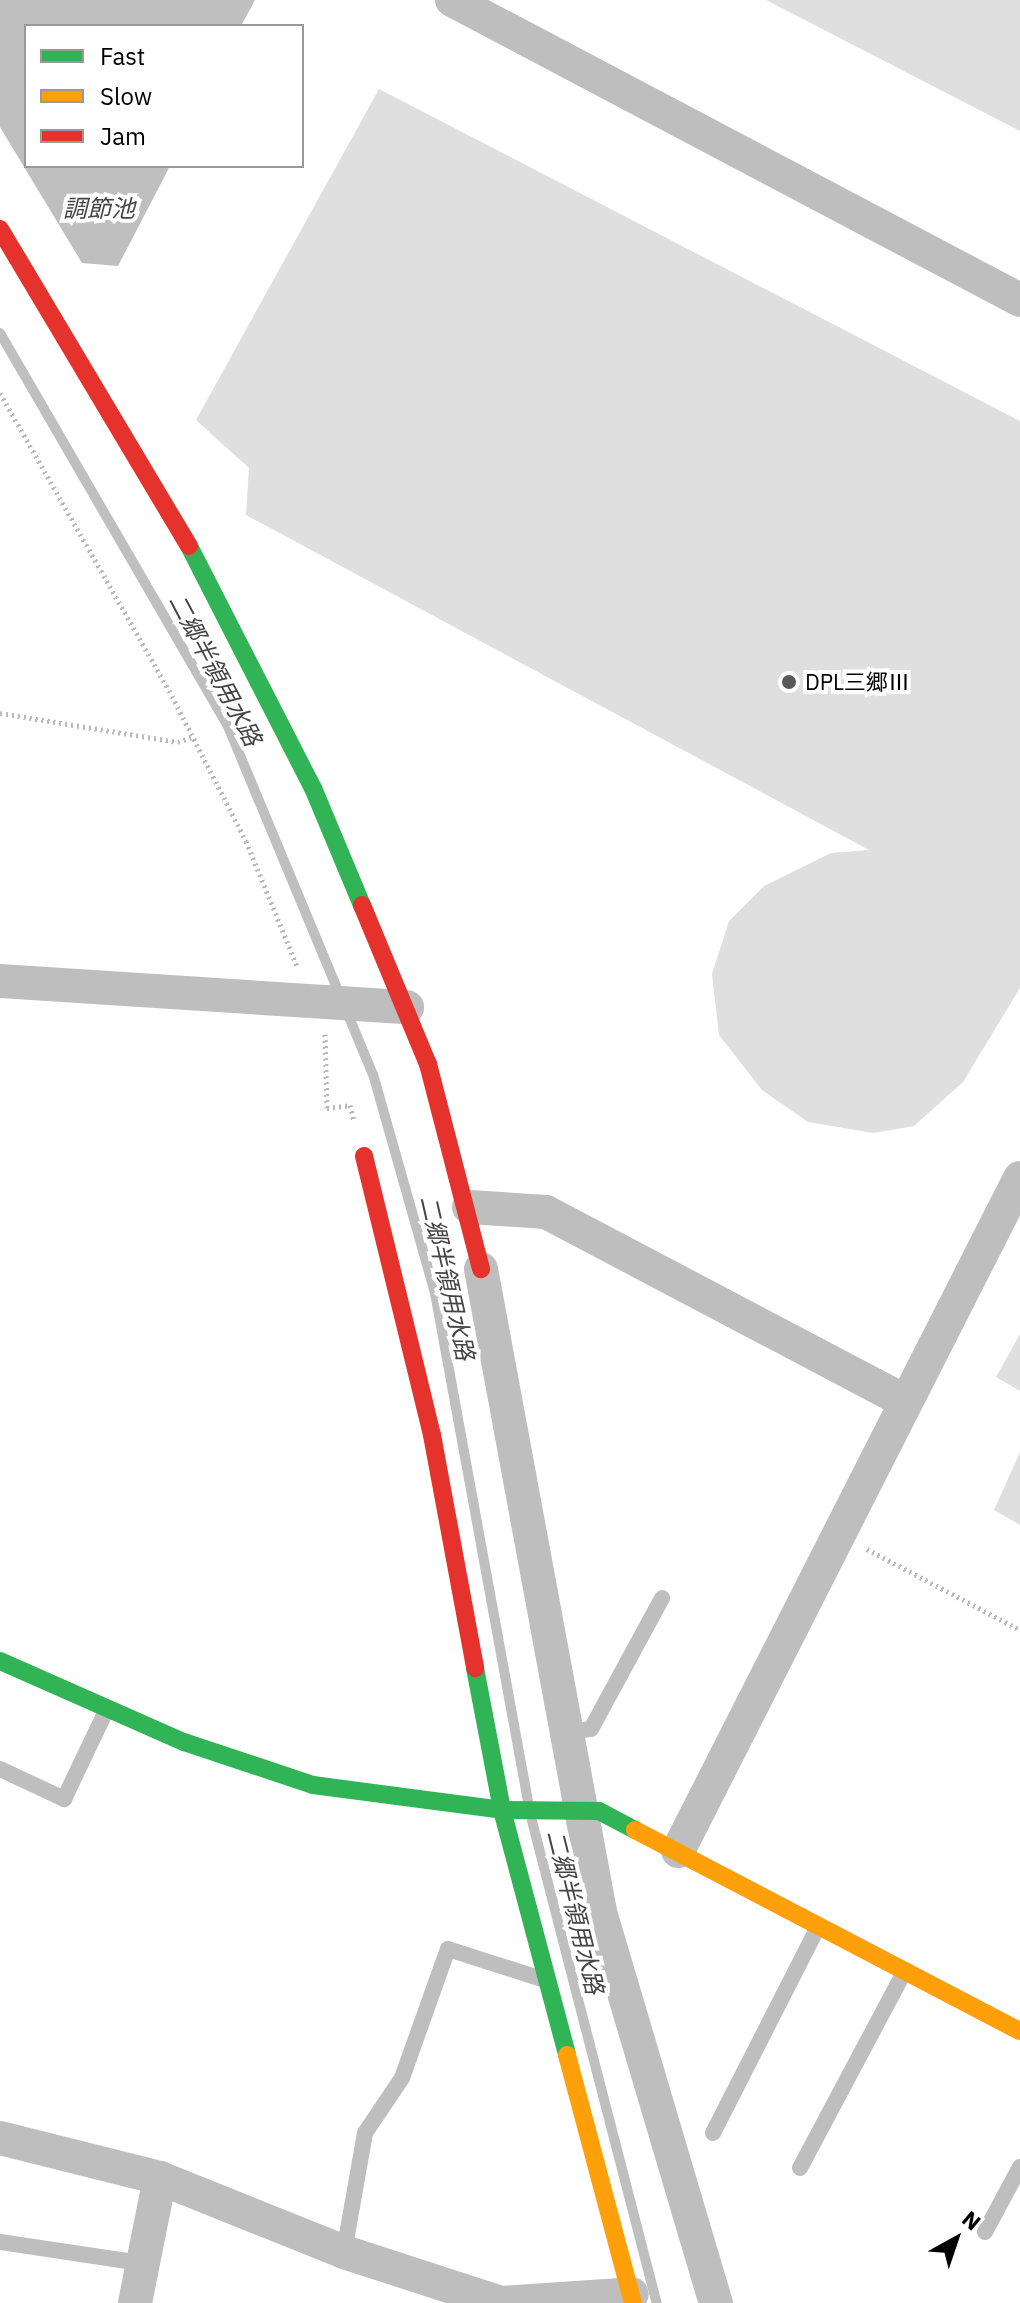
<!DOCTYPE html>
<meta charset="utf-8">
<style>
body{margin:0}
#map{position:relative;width:1020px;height:2303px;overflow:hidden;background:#fff;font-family:"IBM Plex Sans","Noto Sans JP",sans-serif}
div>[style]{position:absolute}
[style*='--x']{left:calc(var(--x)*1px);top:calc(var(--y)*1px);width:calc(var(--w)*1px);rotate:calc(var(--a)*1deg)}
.water>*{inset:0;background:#bfbfbf}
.stream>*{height:10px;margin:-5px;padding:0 5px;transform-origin:5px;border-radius:5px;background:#bfbfbf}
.building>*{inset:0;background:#dfdfdf}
.path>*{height:5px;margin-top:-2.5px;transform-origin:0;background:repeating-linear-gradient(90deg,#b9b9b9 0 2px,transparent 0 6px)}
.lane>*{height:16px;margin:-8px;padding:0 8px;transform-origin:8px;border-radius:8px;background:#bebebe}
.street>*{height:34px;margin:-17px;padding:0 17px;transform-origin:17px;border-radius:17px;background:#bebebe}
.fast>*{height:18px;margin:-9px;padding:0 9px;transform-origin:9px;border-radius:9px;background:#30b455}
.slow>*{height:18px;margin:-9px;padding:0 9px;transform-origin:9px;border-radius:9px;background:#ff9f0a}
.jam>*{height:18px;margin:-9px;padding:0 9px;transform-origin:9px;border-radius:9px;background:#e5322d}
.dots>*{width:22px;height:22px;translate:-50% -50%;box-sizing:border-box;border:4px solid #fff;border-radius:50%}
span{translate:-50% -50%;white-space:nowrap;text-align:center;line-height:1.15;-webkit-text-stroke:8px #fff;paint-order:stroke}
.poi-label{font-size:22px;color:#000}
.left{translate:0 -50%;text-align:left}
.water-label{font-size:24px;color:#444;font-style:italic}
.legend{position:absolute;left:24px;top:24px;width:280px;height:144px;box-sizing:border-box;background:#fff;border:2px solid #999;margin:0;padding:10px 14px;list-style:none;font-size:24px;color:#000}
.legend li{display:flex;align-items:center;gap:16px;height:40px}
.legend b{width:40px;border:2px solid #999}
.north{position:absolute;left:916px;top:2199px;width:80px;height:80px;-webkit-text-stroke:6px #fff;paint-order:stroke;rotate:40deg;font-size:22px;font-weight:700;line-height:32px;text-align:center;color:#000}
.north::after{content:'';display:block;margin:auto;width:28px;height:36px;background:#000;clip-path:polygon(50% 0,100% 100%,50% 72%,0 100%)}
</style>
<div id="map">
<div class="water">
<i style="clip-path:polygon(0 0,255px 0,241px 26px,26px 26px,26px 166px,170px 166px,118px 266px,82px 263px,0 127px)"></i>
</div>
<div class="stream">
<i style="--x:0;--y:333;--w:452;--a:59.9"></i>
<i style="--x:227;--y:724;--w:379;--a:67.4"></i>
<i style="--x:373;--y:1074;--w:228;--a:74.2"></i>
<i style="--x:435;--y:1293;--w:516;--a:79.63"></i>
<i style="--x:532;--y:1821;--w:498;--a:75.5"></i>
</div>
<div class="building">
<i style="clip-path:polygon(766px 0,1020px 0,1020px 131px)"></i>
<i style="clip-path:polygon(379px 89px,1020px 421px,1020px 988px,963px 1082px,914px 1126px,873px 1133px,808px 1122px,762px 1090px,719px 1035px,712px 974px,729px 921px,764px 886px,831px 853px,869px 850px,246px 515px,249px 468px,196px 420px)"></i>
<i style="clip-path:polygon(1020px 1334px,1020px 1391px,996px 1377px)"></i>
<i style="clip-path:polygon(1020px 1452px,1020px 1525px,994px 1510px)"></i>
</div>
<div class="path">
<i style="--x:0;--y:393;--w:348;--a:60.4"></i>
<i style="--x:172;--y:696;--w:163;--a:63"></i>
<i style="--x:246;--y:841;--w:135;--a:67.8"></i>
<i style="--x:0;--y:713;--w:180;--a:9.3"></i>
<i style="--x:178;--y:742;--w:15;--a:-20"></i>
<i style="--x:325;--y:1034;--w:74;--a:88.5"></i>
<i style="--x:327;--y:1108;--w:23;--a:-7"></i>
<i style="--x:350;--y:1105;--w:16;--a:76"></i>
<i style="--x:867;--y:1549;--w:173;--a:27.9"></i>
</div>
<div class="lane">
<i style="--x:571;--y:1732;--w:20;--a:-9"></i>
<i style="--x:591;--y:1729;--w:149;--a:-61.5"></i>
<i style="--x:0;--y:1769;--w:71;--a:25.1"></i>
<i style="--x:64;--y:1799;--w:100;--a:-64.5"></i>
<i style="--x:713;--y:2133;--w:231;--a:-63"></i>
<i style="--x:800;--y:2168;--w:222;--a:-62"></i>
<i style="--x:985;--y:2232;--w:74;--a:-61.7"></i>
<i style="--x:0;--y:2242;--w:142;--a:8.5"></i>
<i style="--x:344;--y:2252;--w:121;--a:-80"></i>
<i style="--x:365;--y:2133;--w:66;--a:-56.1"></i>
<i style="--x:402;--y:2078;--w:137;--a:-70.4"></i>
<i style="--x:448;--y:1949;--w:99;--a:17.7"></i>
</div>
<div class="street">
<i style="--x:452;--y:0;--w:642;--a:27.84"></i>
<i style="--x:0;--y:981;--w:408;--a:3.7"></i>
<i style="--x:469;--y:1207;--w:77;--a:3.7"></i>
<i style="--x:546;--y:1212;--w:405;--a:27.8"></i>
<i style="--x:481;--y:1269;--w:654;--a:79.51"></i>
<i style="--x:600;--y:1912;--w:408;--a:73.5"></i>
<i style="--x:678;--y:1851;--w:755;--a:-63.06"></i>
<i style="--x:0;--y:2138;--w:165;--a:14"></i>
<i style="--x:160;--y:2178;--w:198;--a:21.9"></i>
<i style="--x:344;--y:2252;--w:165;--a:18"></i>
<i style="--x:501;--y:2303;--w:131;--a:-3.9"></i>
<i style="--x:135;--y:2303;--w:127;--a:-78.7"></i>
</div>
<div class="fast">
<i style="--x:189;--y:546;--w:272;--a:62.9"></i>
<i style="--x:313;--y:788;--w:127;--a:67.3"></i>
<i style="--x:0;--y:1661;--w:201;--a:23.8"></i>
<i style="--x:184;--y:1742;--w:136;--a:18.4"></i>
<i style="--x:313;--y:1785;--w:191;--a:7.5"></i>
<i style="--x:502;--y:1810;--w:97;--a:0.6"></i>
<i style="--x:599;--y:1811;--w:41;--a:27.8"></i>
<i style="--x:475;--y:1668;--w:145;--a:79.2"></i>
<i style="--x:502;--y:1810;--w:253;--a:75.1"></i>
</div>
<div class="slow">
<i style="--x:635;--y:1830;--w:434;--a:27.6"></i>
<i style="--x:567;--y:2055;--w:257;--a:75.1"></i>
</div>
<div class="jam">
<i style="--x:0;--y:229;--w:369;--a:59.2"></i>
<i style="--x:362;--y:905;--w:172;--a:67.5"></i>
<i style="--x:428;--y:1064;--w:212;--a:75.5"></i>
<i style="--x:364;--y:1156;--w:287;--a:76.3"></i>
<i style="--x:432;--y:1435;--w:237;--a:79.5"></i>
</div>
<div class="dots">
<i style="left:789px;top:682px;background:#595959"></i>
</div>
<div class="poi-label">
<span class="left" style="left:805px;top:682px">DPL三郷Ⅲ</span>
</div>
<div class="water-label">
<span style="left:99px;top:209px">調節池</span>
<span style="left:215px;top:670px;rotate:62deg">二郷半領用水路</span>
<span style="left:447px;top:1278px;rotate:77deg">二郷半領用水路</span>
<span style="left:575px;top:1912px;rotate:76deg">二郷半領用水路</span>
</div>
<ul class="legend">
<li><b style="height:10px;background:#30b455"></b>Fast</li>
<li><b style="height:10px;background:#ff9f0a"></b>Slow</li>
<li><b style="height:10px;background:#e5322d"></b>Jam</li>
</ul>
<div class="north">N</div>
</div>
